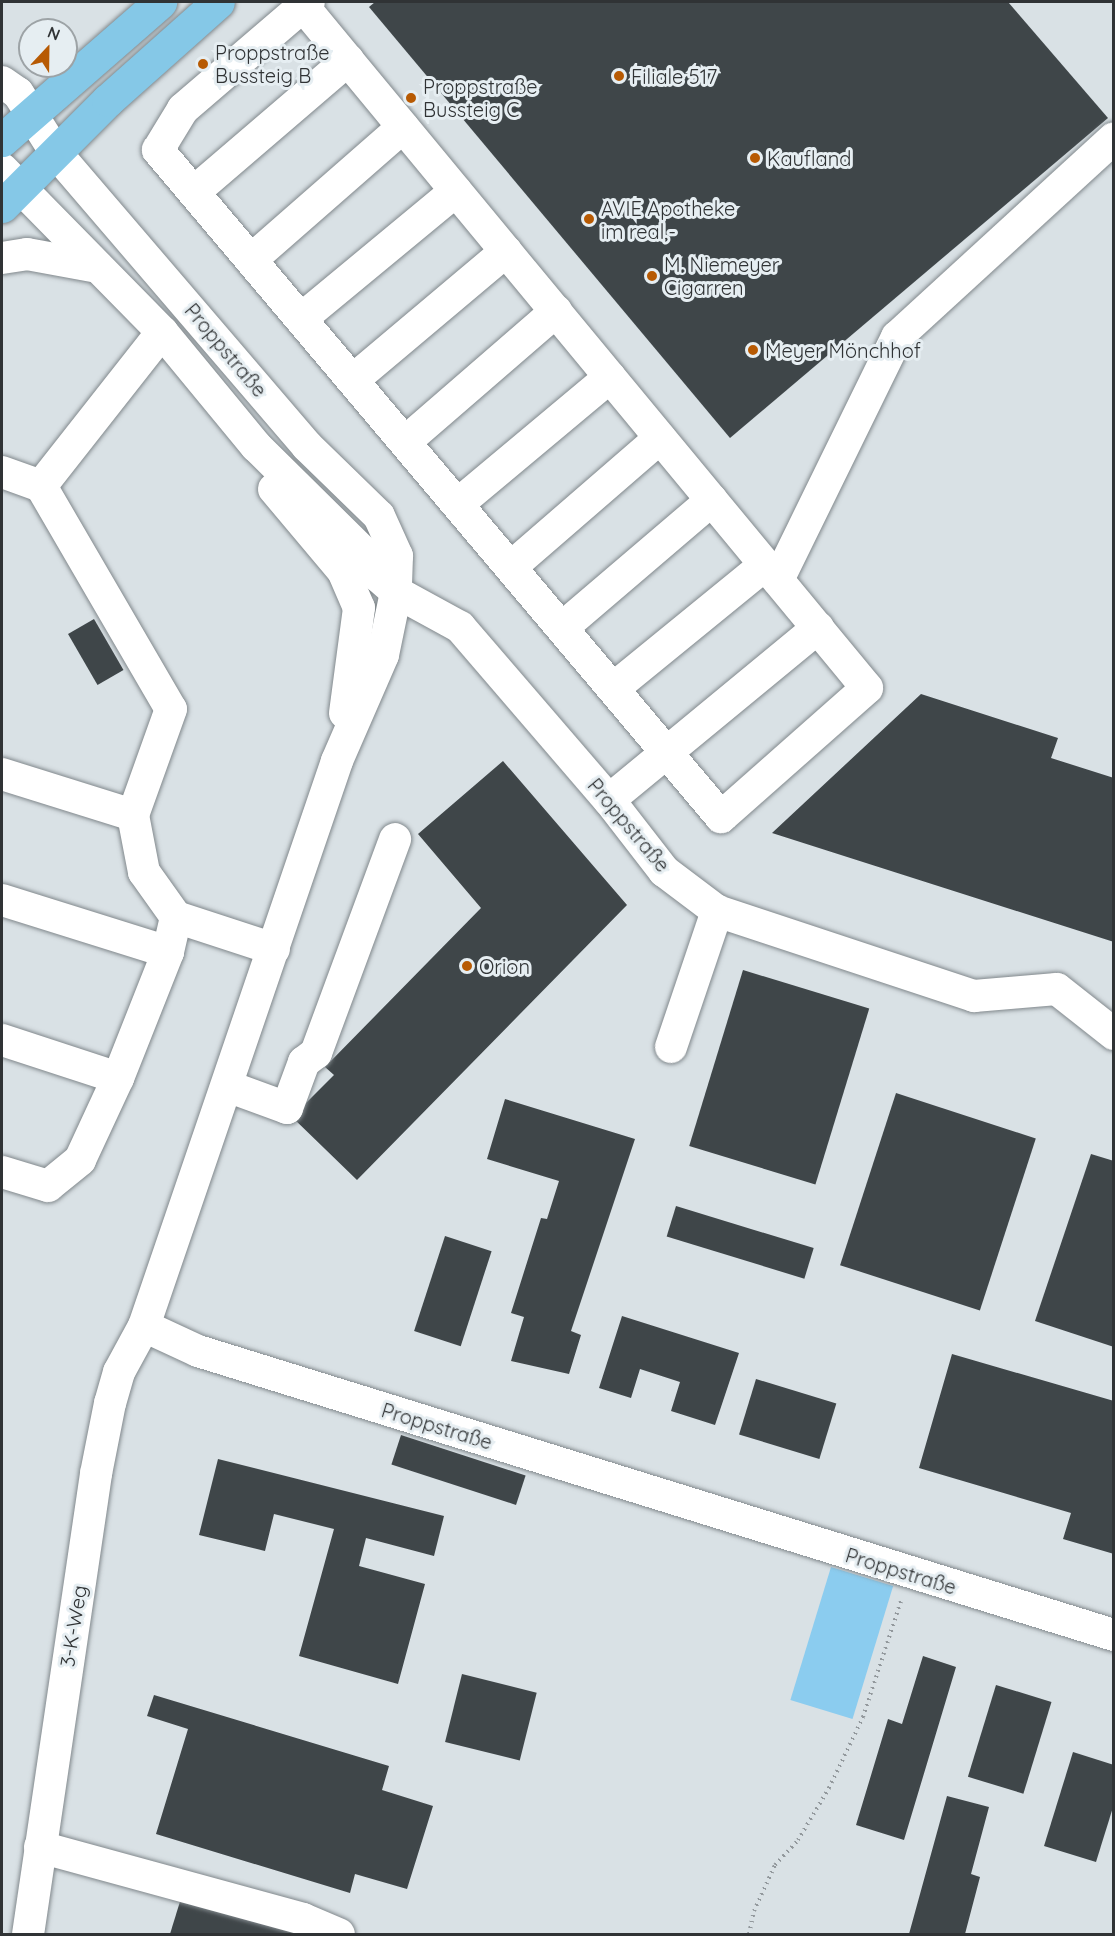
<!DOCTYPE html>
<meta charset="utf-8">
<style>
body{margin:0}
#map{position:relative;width:1115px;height:1936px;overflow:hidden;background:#d9e1e5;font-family:Quicksand,sans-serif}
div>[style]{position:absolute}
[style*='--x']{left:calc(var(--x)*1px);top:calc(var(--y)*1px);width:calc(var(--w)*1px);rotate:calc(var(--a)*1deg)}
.green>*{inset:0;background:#8bccef;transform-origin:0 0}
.building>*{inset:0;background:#3f4649;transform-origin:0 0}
.path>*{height:4px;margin-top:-2px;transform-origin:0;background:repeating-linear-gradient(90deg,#92989c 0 1.5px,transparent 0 6px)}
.roads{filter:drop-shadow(0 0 2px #81888c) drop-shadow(0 0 2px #81888c)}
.minor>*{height:32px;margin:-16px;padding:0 16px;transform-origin:16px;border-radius:16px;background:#fff}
.major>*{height:33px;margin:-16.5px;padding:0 16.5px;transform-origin:16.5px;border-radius:16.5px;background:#85c8e7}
.dots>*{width:16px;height:16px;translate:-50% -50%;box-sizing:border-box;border:3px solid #e6eef2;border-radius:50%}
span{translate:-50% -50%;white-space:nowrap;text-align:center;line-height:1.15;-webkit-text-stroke:6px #e6eef2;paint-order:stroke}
.poi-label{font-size:20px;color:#303335}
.left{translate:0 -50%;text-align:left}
.street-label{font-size:20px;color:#303335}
.frame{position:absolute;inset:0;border:3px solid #303335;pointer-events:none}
.north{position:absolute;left:18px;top:18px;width:60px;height:60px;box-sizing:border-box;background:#e6eef2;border:2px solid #9da3a6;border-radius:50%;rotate:22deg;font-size:16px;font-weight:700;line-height:24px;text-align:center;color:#303335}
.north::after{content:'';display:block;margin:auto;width:21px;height:27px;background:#b75a03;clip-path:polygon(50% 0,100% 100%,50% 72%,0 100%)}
</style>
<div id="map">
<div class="green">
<i style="left:831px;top:1567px;width:65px;height:139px;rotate:17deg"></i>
</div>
<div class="building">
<i style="clip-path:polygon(375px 2px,1008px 2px,1108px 118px,730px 438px,369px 7px)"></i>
<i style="left:94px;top:619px;width:59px;height:30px;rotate:60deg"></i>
<i style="clip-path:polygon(921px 694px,1058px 738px,1051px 758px,1114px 778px,1114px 942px,772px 833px)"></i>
<i style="clip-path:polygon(503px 761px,627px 905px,357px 1180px,292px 1117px,334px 1075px,325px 1067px,481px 908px,418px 834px)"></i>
<i style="left:743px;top:970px;width:132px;height:184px;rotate:17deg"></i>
<i style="left:896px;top:1093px;width:147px;height:181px;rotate:18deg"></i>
<i style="clip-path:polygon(505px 1099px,635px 1139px,571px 1331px,581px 1335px,569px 1374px,511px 1361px,524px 1317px,511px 1313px,541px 1218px,547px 1219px,559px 1181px,487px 1159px)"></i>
<i style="clip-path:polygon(1091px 1154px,1114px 1161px,1114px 1347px,1035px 1321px)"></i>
<i style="left:676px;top:1206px;width:144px;height:32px;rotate:17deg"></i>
<i style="left:445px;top:1236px;width:49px;height:100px;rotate:18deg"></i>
<i style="clip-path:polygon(622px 1316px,739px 1353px,715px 1425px,671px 1411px,680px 1382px,640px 1369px,631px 1398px,599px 1388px)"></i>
<i style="clip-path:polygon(952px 1354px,1114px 1401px,1114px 1554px,1063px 1539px,1071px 1513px,919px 1468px)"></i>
<i style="left:756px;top:1379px;width:84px;height:58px;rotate:17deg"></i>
<i style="left:401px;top:1435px;width:131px;height:31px;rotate:18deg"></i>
<i style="clip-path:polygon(218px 1459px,444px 1516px,434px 1556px,366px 1538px,359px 1566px,425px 1584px,398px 1684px,299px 1656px,334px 1529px,274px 1514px,265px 1551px,199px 1535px)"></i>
<i style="clip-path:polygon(923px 1656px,956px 1667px,904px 1840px,856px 1825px,888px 1719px,902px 1724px)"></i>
<i style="left:462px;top:1674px;width:77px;height:70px;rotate:14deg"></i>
<i style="left:996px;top:1685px;width:58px;height:96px;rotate:17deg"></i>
<i style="clip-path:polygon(154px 1695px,389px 1766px,382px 1790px,433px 1806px,407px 1889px,355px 1874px,350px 1893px,156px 1834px,188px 1729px,147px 1716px)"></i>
<i style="clip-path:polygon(1073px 1752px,1114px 1765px,1114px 1804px,1096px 1862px,1044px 1846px)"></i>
<i style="clip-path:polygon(947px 1796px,989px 1807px,971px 1874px,980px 1877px,965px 1934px,909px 1934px)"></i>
<i style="clip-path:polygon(182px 1895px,308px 1934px,170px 1934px)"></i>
</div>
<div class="path">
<i style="--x:749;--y:1934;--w:24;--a:-78"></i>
<i style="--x:754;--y:1911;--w:51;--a:-65.5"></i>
<i style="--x:775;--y:1865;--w:34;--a:-47"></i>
<i style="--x:798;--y:1840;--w:61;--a:-59.2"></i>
<i style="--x:829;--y:1788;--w:79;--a:-64.4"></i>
<i style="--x:863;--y:1717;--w:122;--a:-71.9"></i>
</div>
<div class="roads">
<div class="minor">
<i style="--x:303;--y:6;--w:885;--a:50.41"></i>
<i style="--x:867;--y:688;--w:195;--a:138.5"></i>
<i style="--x:721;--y:817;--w:873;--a:-130.17"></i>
<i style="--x:158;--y:150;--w:48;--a:-58.6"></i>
<i style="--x:183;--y:109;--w:158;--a:-40.6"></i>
<i style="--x:303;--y:6;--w:7;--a:-34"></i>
<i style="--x:2;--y:82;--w:19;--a:35"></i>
<i style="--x:18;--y:93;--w:71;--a:57.7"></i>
<i style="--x:56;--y:153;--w:386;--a:49.4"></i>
<i style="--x:307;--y:446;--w:100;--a:44.2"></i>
<i style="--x:379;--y:516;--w:44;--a:65.8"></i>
<i style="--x:397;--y:556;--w:36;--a:92"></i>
<i style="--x:396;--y:592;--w:64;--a:101.7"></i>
<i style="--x:383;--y:655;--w:116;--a:113.5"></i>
<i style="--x:337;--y:761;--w:597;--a:108.86"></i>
<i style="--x:144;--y:1326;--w:52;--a:118.5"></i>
<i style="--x:119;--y:1372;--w:32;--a:106"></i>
<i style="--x:110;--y:1403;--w:72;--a:101.2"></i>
<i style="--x:96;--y:1474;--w:465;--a:98.4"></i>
<i style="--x:2;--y:169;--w:228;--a:45.5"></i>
<i style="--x:162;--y:332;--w:148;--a:50.5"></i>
<i style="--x:256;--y:446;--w:161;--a:44.7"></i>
<i style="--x:370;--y:559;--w:20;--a:63"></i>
<i style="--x:379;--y:577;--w:23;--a:41"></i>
<i style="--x:396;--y:592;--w:73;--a:28.7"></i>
<i style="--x:460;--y:627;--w:228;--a:49.3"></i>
<i style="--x:609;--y:800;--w:90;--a:52.2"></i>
<i style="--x:664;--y:871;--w:66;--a:37"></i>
<i style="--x:717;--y:911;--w:271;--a:18.3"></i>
<i style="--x:974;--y:996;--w:83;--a:-4.8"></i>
<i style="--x:1057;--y:989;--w:73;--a:38.3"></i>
<i style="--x:194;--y:192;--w:203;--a:-40.6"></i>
<i style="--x:2;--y:258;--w:25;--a:-9"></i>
<i style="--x:27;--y:254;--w:72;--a:10.4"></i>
<i style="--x:251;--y:260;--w:202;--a:-41.2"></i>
<i style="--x:301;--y:319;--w:201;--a:-39.6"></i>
<i style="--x:353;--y:380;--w:200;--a:-40.1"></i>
<i style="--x:405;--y:442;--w:200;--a:-40.9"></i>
<i style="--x:2;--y:472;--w:41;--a:19.7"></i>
<i style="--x:41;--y:486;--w:258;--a:59.8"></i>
<i style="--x:171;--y:709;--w:113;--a:109.7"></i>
<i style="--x:133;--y:815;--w:58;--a:79.1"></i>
<i style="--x:144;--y:872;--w:55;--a:54.6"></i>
<i style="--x:176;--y:917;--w:36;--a:103"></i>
<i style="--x:168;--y:952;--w:136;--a:111.6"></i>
<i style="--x:118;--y:1078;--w:90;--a:114.9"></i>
<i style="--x:80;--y:1160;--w:41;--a:140.9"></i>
<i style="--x:48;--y:1186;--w:48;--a:-163.1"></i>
<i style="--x:41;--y:486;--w:196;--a:-51.8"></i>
<i style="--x:274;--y:489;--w:107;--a:49.9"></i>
<i style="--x:343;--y:571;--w:40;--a:66.6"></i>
<i style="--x:359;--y:608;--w:106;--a:97.6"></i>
<i style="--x:458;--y:504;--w:198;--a:-39.9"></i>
<i style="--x:511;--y:567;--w:197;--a:-40.9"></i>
<i style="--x:778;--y:580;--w:271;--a:-63.9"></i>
<i style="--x:897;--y:337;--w:294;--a:-42.5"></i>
<i style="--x:562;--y:628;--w:197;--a:-40.5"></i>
<i style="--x:614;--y:688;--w:195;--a:-39.2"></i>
<i style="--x:2;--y:774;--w:137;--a:17.4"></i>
<i style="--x:609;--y:800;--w:271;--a:-39.5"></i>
<i style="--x:2;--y:900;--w:174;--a:17.4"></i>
<i style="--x:176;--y:917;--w:103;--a:18.1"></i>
<i style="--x:2;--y:1040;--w:122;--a:18.1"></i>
<i style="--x:671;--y:1047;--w:144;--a:-71.3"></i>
<i style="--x:227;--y:1086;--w:64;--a:20.1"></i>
<i style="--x:287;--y:1108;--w:49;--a:-69.7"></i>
<i style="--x:304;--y:1062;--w:15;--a:-37"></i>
<i style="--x:316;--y:1053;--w:228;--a:-69.7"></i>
<i style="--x:144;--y:1326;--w:60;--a:24.8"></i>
<i style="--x:198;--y:1351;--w:959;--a:17.23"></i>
<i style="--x:40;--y:1847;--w:273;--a:15.3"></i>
<i style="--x:303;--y:1919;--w:39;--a:23"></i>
</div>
<div class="major">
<i style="--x:2;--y:140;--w:210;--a:-41.1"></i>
<i style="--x:2;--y:206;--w:150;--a:-45"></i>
<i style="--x:108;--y:100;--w:147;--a:-41.7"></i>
</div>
</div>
<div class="dots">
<i style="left:203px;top:64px;background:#b75a03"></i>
<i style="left:619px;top:76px;background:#b75a03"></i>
<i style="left:411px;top:98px;background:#b75a03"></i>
<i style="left:755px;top:158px;background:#b75a03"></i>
<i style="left:589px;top:219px;background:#b75a03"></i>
<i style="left:652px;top:276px;background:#b75a03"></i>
<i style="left:753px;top:350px;background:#b75a03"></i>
<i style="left:467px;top:966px;background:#b75a03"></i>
</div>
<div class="poi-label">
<span class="left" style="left:215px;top:64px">Proppstraße<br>Bussteig B</span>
<span class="left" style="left:631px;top:76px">Filiale 517</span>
<span class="left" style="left:423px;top:98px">Proppstraße<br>Bussteig C</span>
<span class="left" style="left:767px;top:158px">Kaufland</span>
<span class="left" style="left:601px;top:220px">AVIE Apotheke<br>im real,-</span>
<span class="left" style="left:664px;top:276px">M. Niemeyer<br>Cigarren</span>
<span class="left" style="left:765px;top:350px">Meyer Mönchhof</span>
<span class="left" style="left:479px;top:966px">Orion</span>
</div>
<div class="street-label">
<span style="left:226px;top:350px;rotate:50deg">Proppstraße</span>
<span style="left:629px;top:825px;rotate:50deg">Proppstraße</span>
<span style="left:437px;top:1426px;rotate:17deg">Proppstraße</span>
<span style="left:901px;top:1571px;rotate:17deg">Proppstraße</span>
<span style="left:73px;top:1626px;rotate:-81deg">3-K-Weg</span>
</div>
<div class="frame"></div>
<div class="north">N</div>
</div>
